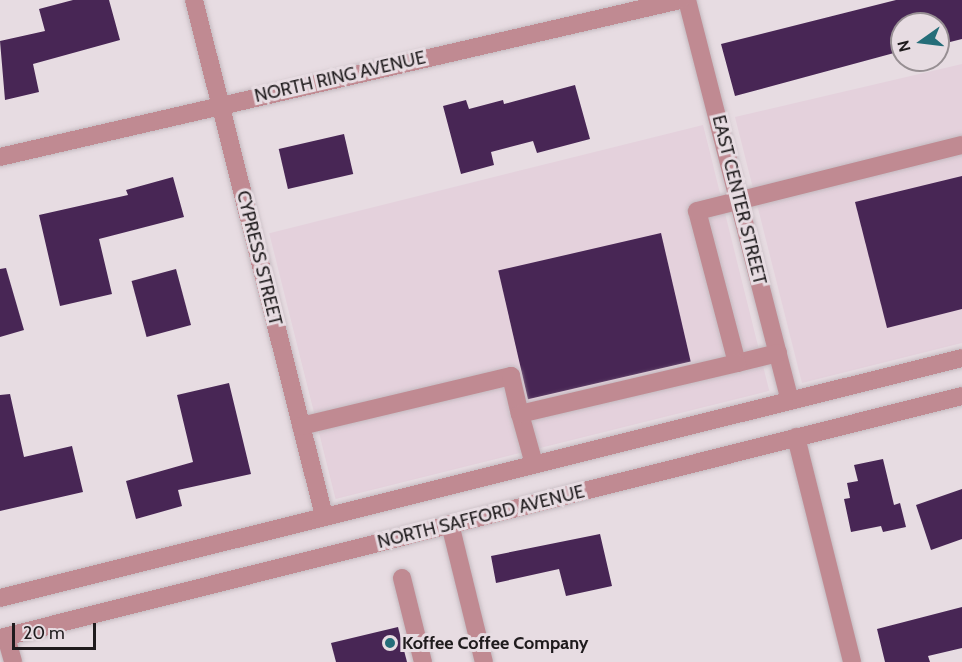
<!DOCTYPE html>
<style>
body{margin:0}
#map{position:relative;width:962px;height:662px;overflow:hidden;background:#e7dce2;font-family:Cabin,sans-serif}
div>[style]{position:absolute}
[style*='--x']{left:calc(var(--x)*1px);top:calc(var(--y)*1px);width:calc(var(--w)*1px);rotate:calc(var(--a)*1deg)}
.built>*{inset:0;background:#e4d1dc;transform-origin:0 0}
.building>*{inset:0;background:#482655;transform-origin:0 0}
.roads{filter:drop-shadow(0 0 2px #c3b9bf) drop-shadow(0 0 2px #c3b9bf)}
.minor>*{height:18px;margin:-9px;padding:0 9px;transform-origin:9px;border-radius:9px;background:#c08a92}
.dots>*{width:16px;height:16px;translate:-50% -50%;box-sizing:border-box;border:3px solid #e7dce2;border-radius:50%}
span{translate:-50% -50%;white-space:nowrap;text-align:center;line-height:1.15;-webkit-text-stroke:6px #e7dce2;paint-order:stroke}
.street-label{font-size:18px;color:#1f1b1d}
.poi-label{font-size:18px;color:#1f1b1d;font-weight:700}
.left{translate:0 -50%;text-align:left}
.north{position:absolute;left:890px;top:12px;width:60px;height:60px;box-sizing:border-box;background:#e7dce2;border:2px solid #978f93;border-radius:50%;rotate:256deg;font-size:16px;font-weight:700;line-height:24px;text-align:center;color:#1f1b1d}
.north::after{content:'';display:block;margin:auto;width:21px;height:27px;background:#256d79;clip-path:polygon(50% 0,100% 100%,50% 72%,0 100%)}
.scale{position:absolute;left:12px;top:623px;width:84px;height:27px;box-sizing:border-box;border:3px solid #1f1b1d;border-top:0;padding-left:8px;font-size:18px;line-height:21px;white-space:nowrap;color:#1f1b1d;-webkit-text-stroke:4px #e7dce2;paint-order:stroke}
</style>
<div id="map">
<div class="built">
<i style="clip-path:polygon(962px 64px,962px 343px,802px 383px,735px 117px)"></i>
<i style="left:703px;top:125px;width:274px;height:447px;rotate:76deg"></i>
</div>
<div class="building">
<i style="clip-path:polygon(73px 0,109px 0,120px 40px,33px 64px,39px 92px,5px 100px,0 41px,45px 31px,39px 9px)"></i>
<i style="clip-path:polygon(896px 0,962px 0,962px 39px,938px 45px,938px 24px,902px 24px,902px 55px,894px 53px,735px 96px,721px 44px)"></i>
<i style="clip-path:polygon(575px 85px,590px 139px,537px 153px,533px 141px,491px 152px,494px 165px,461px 174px,443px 106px,466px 100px,469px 109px,503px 100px,504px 104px)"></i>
<i style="left:344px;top:134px;width:41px;height:67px;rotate:77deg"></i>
<i style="clip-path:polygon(962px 176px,962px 309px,887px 328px,855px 202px)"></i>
<i style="clip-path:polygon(173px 177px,184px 217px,99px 239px,112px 294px,60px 306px,39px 215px,128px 195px,126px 190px)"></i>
<i style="left:661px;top:233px;width:132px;height:167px;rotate:77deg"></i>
<i style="clip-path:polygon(6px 268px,24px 330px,0 337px,0 269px)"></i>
<i style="left:176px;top:269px;width:58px;height:46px;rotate:75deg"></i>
<i style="clip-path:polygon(229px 383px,251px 474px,178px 490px,182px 506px,136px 519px,126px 481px,193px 462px,177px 395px)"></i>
<i style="clip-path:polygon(10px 394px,24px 457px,72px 446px,83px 492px,0 511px,0 395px)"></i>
<i style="clip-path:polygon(883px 459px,894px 505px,900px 503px,906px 527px,883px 532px,881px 526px,851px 532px,844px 499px,850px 498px,847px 483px,858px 481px,854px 465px)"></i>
<i style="clip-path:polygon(962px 489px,962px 539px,931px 550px,916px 505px)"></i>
<i style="clip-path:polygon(600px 534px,612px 586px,566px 596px,559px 569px,496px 583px,491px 556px)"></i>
<i style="clip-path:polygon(962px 607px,962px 648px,928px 656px,930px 662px,885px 662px,877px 629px)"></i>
<i style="clip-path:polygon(398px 627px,407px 662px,336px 662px,331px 643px)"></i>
</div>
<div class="roads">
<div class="minor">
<i style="--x:194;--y:0;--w:532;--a:75.86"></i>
<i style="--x:687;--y:0;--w:414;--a:75.6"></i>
<i style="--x:0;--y:157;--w:698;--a:-13"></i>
<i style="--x:778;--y:353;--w:42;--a:166.3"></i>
<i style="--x:737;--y:363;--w:157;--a:-104.7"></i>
<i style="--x:697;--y:211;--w:273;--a:-14"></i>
<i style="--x:301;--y:426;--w:216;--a:-13.4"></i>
<i style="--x:511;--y:376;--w:39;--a:77"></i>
<i style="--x:796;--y:437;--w:232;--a:76"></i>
<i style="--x:534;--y:464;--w:52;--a:-105.6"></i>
<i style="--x:520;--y:414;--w:223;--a:-13.2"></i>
<i style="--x:450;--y:524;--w:142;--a:76.2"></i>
<i style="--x:402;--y:578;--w:87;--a:76"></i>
<i style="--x:0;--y:598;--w:991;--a:-14.01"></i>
<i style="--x:6;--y:637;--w:26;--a:74"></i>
<i style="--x:0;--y:638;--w:992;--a:-14.12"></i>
</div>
</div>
<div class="dots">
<i style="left:390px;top:643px;background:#256d79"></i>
</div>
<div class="street-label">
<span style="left:340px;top:77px;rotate:-13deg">NORTH RING AVENUE</span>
<span style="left:739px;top:200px;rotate:76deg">EAST CENTER STREET</span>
<span style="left:259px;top:258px;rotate:76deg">CYPRESS STREET</span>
<span style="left:481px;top:517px;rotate:-14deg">NORTH SAFFORD AVENUE</span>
</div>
<div class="poi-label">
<span class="left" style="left:402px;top:643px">Koffee Coffee Company</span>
</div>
<div class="north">N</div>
<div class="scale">20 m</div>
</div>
